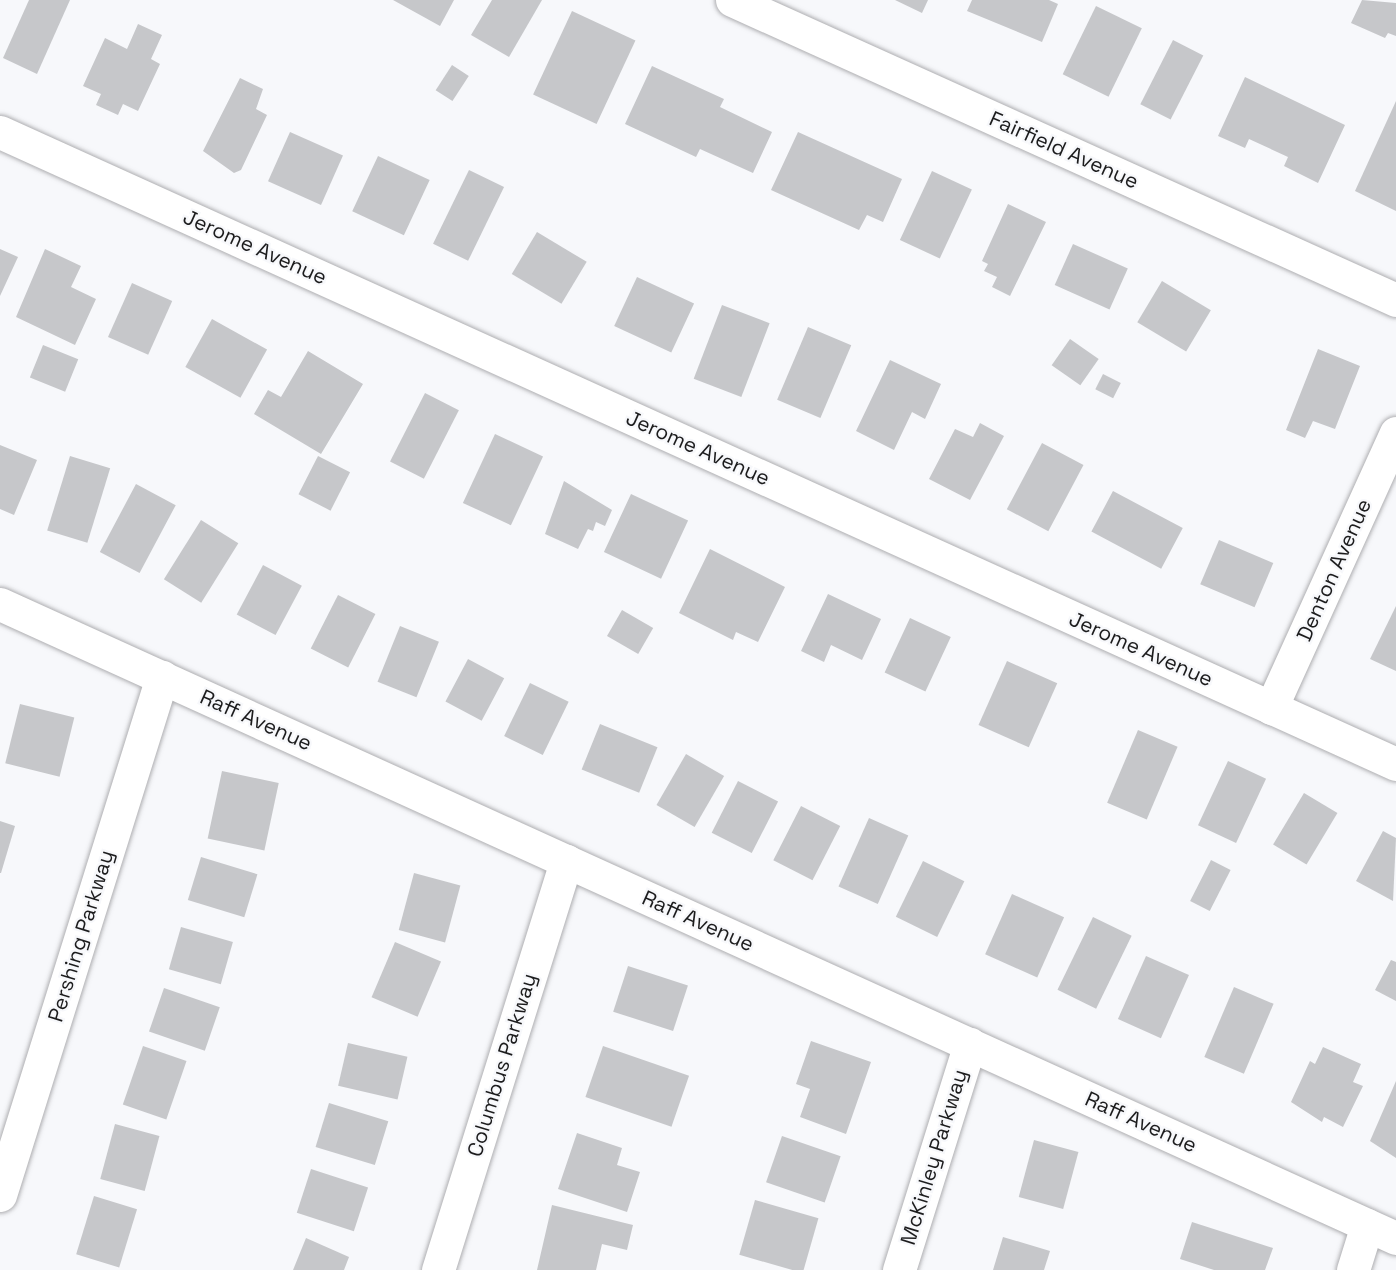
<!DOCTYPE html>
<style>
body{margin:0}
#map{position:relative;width:1396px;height:1270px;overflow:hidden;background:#f7f8fb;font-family:"Space Grotesk",sans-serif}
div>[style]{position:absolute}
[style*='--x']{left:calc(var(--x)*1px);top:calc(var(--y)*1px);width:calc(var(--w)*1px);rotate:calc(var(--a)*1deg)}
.building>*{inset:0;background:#c6c7ca;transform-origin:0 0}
.roads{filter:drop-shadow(0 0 2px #aeaeb1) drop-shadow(0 0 2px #aeaeb1)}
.street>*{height:33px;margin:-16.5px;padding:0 16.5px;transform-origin:16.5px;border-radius:16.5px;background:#fff}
span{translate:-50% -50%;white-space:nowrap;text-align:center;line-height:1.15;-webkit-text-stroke:4.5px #f7f8fb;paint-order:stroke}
.street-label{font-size:21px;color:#1c1c1d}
</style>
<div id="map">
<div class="building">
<i style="clip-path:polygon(29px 0,70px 0,37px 74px,3px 58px)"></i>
<i style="clip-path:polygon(393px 0,454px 0,440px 26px)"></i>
<i style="clip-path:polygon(492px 0,542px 0,509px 57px,471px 35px)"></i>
<i style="clip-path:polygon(895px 0,928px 0,922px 13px)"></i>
<i style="clip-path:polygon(972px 0,1049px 0,1058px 4px,1042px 42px,967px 11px)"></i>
<i style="clip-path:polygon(1362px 0,1396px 3px,1396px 36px,1388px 33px,1385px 38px,1351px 23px)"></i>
<i style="left:1096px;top:6px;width:51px;height:76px;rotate:26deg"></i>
<i style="left:572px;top:11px;width:70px;height:92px;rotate:25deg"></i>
<i style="clip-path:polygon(138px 24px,162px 35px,151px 59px,160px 64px,138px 111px,123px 104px,118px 115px,96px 105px,101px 94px,83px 86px,105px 38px,127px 49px)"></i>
<i style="left:1173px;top:40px;width:34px;height:72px;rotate:27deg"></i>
<i style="left:452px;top:65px;width:20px;height:30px;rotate:33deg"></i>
<i style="clip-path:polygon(652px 66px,724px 99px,720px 107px,772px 132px,753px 173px,700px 149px,696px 157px,625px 124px)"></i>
<i style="clip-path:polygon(1245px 77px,1345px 125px,1318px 183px,1284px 166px,1288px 157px,1249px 139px,1245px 148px,1218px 136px)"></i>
<i style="clip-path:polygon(240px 78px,263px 89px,256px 109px,267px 115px,241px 170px,234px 173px,203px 151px)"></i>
<i style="clip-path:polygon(1396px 101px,1396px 211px,1355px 191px)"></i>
<i style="left:290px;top:132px;width:58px;height:54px;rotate:24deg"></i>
<i style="clip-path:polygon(798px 132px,902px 179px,883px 222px,867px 215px,859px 230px,771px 190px)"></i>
<i style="left:378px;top:156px;width:57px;height:61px;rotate:25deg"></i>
<i style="left:469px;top:170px;width:39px;height:82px;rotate:26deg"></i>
<i style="left:932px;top:171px;width:44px;height:76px;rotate:25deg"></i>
<i style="clip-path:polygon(1008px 204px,1046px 222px,1010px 296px,992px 287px,997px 277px,984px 271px,988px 264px,982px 261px)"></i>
<i style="left:537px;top:232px;width:58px;height:49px;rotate:31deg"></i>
<i style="left:1073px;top:244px;width:60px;height:45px;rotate:24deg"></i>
<i style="clip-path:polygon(0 249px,18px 257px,0 296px)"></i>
<i style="clip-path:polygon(45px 249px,81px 266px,71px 287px,96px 299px,75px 345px,16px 317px)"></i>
<i style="left:637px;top:277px;width:63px;height:54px;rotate:25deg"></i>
<i style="left:1162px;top:281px;width:57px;height:48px;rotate:31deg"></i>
<i style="left:132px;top:283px;width:44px;height:59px;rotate:24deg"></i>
<i style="left:722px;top:305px;width:51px;height:79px;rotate:21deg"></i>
<i style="left:212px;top:319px;width:63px;height:55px;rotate:29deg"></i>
<i style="left:808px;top:327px;width:47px;height:79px;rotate:23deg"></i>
<i style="left:1070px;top:339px;width:35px;height:32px;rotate:35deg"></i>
<i style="left:43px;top:345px;width:38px;height:35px;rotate:22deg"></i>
<i style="clip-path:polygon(1318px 349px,1360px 366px,1335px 429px,1313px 421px,1305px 438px,1286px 430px)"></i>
<i style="clip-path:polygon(308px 351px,363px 384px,321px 454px,254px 414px,268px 390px,281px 397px)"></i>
<i style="clip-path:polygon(890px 360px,941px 384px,925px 419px,912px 412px,894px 450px,856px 431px)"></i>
<i style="left:1103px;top:374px;width:20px;height:17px;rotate:27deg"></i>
<i style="left:425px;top:393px;width:38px;height:77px;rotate:27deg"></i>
<i style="clip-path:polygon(980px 423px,1004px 436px,970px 500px,929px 479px,955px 429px,973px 437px)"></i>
<i style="left:495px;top:434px;width:53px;height:76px;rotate:25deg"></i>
<i style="left:1042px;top:443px;width:47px;height:75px;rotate:28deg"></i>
<i style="clip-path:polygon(0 445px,37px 460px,14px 515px,0 509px)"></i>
<i style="left:70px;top:456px;width:42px;height:78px;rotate:17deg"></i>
<i style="left:318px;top:456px;width:36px;height:43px;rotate:27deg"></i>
<i style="clip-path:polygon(564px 481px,612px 510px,605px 526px,596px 522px,593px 531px,588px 529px,578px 549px,545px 534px)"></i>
<i style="left:136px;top:484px;width:45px;height:77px;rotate:28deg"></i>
<i style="left:1113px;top:491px;width:79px;height:46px;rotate:28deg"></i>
<i style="left:631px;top:494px;width:63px;height:64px;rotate:25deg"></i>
<i style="left:201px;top:520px;width:44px;height:70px;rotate:32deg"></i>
<i style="left:1219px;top:540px;width:59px;height:48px;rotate:23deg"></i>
<i style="clip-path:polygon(710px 549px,785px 587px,758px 642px,736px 632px,733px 640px,679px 613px)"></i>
<i style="left:263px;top:565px;width:44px;height:56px;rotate:28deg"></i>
<i style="clip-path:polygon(828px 594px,881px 619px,862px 660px,831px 645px,824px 662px,801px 651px)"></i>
<i style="left:338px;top:595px;width:42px;height:60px;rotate:27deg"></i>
<i style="clip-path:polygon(1396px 606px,1396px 671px,1370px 659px)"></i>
<i style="left:622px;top:610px;width:36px;height:30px;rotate:30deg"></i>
<i style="left:910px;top:618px;width:45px;height:60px;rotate:25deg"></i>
<i style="left:400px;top:626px;width:42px;height:60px;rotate:22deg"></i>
<i style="left:468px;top:659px;width:41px;height:48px;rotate:28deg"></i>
<i style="left:1007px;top:661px;width:55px;height:70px;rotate:24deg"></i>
<i style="left:530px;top:683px;width:43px;height:59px;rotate:26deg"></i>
<i style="left:20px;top:704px;width:56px;height:61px;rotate:14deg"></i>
<i style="left:600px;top:724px;width:62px;height:49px;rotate:22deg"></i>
<i style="left:1138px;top:730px;width:43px;height:79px;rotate:23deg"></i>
<i style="left:686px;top:754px;width:44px;height:59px;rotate:30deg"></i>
<i style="left:1228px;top:761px;width:42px;height:71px;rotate:25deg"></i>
<i style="left:222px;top:771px;width:58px;height:69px;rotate:12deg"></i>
<i style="left:738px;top:781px;width:45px;height:58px;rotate:27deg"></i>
<i style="left:1304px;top:793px;width:39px;height:60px;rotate:31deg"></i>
<i style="left:801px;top:806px;width:44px;height:61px;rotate:27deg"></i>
<i style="left:869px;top:818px;width:43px;height:75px;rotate:24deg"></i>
<i style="clip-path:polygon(0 821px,15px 826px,1px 873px,0 873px)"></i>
<i style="clip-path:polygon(1383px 831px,1396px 838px,1393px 901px,1356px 881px)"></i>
<i style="left:201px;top:857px;width:59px;height:45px;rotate:17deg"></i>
<i style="left:1211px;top:860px;width:22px;height:46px;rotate:27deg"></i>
<i style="left:923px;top:861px;width:46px;height:62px;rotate:26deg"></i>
<i style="left:414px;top:873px;width:48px;height:59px;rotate:15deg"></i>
<i style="left:1012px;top:894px;width:57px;height:66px;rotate:24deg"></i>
<i style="left:1093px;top:917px;width:43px;height:81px;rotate:26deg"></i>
<i style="left:181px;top:927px;width:54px;height:44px;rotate:16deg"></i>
<i style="left:395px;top:942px;width:50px;height:60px;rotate:23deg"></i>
<i style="left:1146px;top:956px;width:47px;height:69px;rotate:24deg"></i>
<i style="clip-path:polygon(1391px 960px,1396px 962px,1396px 1001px,1375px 990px)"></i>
<i style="left:628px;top:966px;width:63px;height:48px;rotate:18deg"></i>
<i style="left:1234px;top:987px;width:43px;height:76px;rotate:23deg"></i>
<i style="left:164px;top:988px;width:59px;height:46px;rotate:19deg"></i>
<i style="clip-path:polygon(811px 1041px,871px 1062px,846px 1134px,800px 1117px,810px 1089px,796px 1084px)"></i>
<i style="left:348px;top:1043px;width:61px;height:44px;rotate:13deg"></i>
<i style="left:143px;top:1046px;width:46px;height:62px;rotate:19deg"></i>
<i style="left:603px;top:1046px;width:91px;height:54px;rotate:19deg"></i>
<i style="clip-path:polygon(1323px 1047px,1361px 1064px,1353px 1082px,1363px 1086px,1343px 1127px,1324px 1117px,1322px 1122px,1291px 1102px,1310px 1061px,1315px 1064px)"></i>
<i style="clip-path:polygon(1396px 1081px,1396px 1158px,1370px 1141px)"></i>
<i style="left:329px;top:1103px;width:62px;height:46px;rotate:17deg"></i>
<i style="left:115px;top:1124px;width:46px;height:57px;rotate:15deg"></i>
<i style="clip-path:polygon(577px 1133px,622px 1148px,617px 1165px,640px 1172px,627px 1212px,558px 1189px)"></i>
<i style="left:782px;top:1136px;width:62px;height:49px;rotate:19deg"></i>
<i style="left:1034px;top:1140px;width:46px;height:59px;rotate:15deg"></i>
<i style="left:311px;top:1169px;width:60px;height:46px;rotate:18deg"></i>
<i style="left:94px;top:1196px;width:45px;height:61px;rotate:17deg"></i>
<i style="left:755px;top:1200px;width:66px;height:57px;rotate:16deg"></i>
<i style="clip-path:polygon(552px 1205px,633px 1225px,627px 1250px,602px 1244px,596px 1270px,537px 1270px)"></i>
<i style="clip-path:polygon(1192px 1222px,1273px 1248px,1265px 1270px,1214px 1270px,1180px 1259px)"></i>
<i style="clip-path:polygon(1003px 1237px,1050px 1251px,1044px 1270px,993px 1270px)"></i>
<i style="clip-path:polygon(306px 1238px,349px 1257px,344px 1270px,293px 1270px)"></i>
</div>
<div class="roads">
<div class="street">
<i style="--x:732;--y:0;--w:729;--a:24.31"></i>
<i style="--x:0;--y:132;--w:1532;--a:24.36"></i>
<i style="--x:0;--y:604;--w:1533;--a:24.43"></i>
<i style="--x:1271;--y:708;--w:302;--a:-65.6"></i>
<i style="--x:0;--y:1195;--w:543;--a:-72.63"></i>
<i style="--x:438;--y:1270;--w:429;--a:-72.6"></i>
<i style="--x:899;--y:1270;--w:237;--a:-72.6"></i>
<i style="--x:1353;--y:1270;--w:47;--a:-72.7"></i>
</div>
</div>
<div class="street-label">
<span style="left:1064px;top:150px;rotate:24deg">Fairfield Avenue</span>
<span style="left:255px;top:247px;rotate:24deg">Jerome Avenue</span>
<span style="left:698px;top:448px;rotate:24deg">Jerome Avenue</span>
<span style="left:1334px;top:570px;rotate:-66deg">Denton Avenue</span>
<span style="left:1141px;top:649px;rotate:24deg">Jerome Avenue</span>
<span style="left:256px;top:720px;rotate:24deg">Raff Avenue</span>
<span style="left:698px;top:921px;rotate:24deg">Raff Avenue</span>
<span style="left:81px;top:936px;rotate:-73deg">Pershing Parkway</span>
<span style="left:502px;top:1065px;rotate:-73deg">Columbus Parkway</span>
<span style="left:1141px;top:1122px;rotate:24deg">Raff Avenue</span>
<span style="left:934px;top:1157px;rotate:-73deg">McKinley Parkway</span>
</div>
</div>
